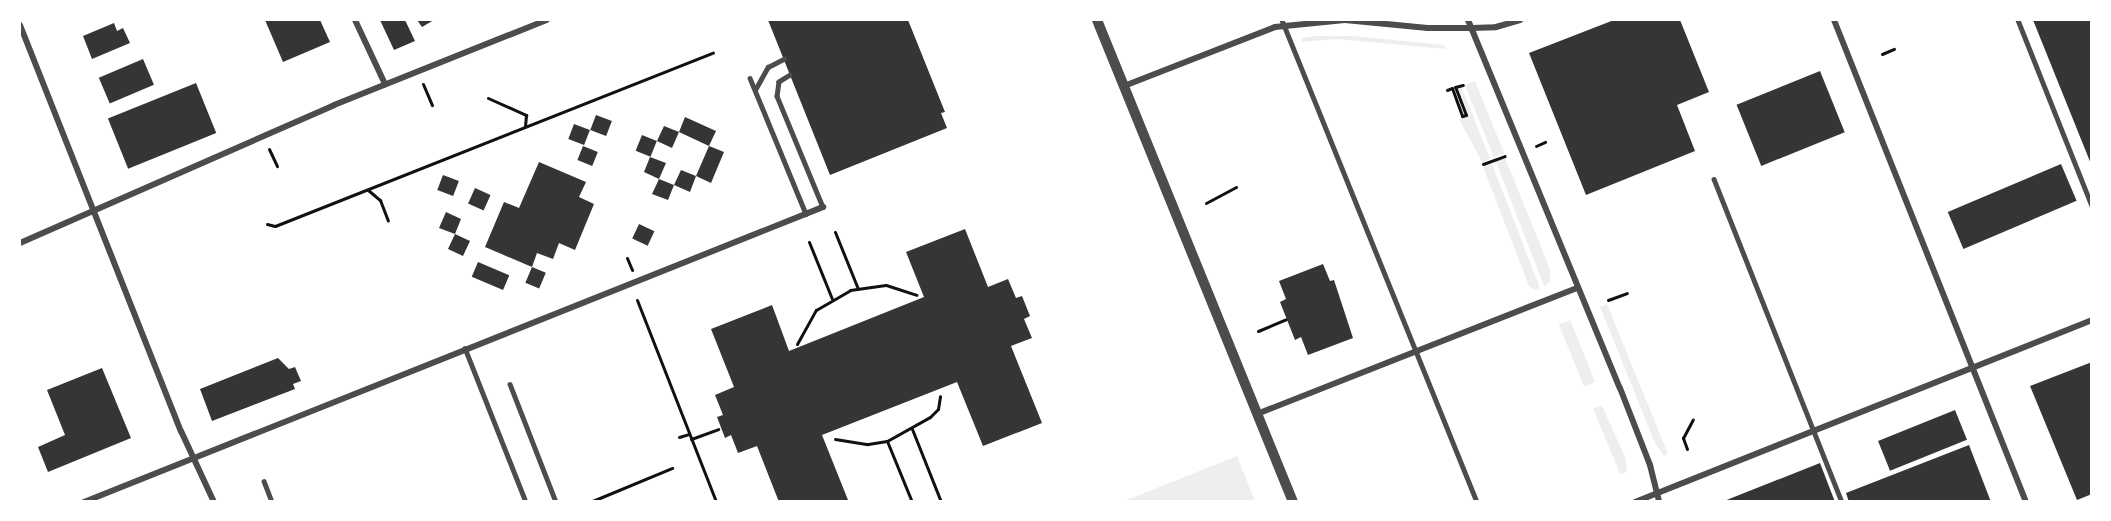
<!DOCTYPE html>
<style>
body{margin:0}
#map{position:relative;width:2111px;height:521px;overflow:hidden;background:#fff;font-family:Inter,sans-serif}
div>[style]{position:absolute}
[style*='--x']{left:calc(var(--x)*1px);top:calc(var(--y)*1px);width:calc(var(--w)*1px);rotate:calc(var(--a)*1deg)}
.green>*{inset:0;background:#eee;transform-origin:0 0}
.building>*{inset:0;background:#353535;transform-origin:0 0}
.path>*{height:3px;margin:-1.5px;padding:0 1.5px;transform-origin:1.5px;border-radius:1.5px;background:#111}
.service>*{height:4.5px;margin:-2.25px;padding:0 2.25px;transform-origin:2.25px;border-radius:2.25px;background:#4c4c4c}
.minor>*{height:6px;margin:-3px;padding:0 3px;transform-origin:3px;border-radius:3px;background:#4c4c4c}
.tertiary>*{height:10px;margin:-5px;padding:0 5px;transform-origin:5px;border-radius:5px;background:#4c4c4c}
span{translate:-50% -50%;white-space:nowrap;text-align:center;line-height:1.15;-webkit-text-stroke:6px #fff;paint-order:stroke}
.frame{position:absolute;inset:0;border:21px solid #fff;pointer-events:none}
</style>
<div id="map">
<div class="green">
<i style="clip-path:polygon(1315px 36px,1353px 36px,1444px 45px,1446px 49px,1337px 39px,1301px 42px,1302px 38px)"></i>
<i style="left:1475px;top:81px;width:78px;height:11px;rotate:68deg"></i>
<i style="clip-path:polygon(1457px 88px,1462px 88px,1490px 159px,1482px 162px,1459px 119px,1468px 116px)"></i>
<i style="clip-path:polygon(1505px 158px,1550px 269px,1550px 282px,1544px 286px,1496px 162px)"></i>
<i style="clip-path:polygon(1492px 164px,1540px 288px,1535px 290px,1529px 286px,1483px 167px)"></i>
<i style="clip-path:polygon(1607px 304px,1668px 454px,1664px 456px,1655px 443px,1600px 307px)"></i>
<i style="left:1570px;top:320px;width:67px;height:12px;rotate:68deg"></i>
<i style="clip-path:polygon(1602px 406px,1625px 457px,1627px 472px,1620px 474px,1593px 408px)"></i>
<i style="clip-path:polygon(1237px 456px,1255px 501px,1124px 501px)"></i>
</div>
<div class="building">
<i style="clip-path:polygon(265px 20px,320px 20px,330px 42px,283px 62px)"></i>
<i style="clip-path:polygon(380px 20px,405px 20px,415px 41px,394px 50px)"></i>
<i style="clip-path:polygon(417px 20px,434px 20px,422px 27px)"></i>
<i style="clip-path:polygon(768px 20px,908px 20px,945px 112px,941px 113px,947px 128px,830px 175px)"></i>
<i style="clip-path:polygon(1614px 20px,1680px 20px,1709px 92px,1677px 105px,1695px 151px,1586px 195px,1529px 53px)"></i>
<i style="clip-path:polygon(2033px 20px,2092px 20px,2092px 164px,2091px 164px)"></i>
<i style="clip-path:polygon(114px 23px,117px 31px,123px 28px,130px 43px,92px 59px,83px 36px)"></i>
<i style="left:143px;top:59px;width:28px;height:48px;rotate:67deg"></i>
<i style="left:1820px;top:71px;width:66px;height:90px;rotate:68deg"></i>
<i style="left:196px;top:83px;width:54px;height:95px;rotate:68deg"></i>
<i style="left:596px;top:115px;width:17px;height:16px;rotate:21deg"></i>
<i style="clip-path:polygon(685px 117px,716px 131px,709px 146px,724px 152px,711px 183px,696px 176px,690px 192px,674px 185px,681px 170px,696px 176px,709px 146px,679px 132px,672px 148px,657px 141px,664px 126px,679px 132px)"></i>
<i style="left:574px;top:124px;width:17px;height:16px;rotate:21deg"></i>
<i style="left:642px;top:135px;width:16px;height:17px;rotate:22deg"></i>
<i style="left:583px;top:146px;width:16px;height:15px;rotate:22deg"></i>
<i style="clip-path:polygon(650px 157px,666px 163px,659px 179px,674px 185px,668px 200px,652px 194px,659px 179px,644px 172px)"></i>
<i style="clip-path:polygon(539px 162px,586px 182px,579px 197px,594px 204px,575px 250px,559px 243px,553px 259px,537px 253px,532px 267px,485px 247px,504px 202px,519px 208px)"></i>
<i style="left:2061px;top:164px;width:40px;height:123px;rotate:67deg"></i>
<i style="left:443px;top:175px;width:17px;height:16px;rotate:21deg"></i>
<i style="left:475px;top:188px;width:17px;height:17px;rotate:24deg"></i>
<i style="clip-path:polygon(446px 212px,461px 219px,455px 234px,470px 241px,463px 256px,448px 249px,455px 234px,439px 228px)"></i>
<i style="left:639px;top:224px;width:17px;height:16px;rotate:25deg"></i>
<i style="clip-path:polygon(965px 229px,988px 287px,1008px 279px,1016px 298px,1022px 296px,1030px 316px,1024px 319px,1032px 338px,1011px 346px,1042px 423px,983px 446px,957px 382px,822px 435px,848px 500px,779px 502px,757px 446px,738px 453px,731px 435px,725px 438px,717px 417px,723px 415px,715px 395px,734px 387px,711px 329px,772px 305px,789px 351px,924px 297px,906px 252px)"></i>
<i style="left:478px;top:262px;width:34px;height:16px;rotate:23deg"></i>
<i style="clip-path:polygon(1323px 264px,1330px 281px,1334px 280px,1353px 338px,1308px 355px,1301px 337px,1295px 340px,1280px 302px,1286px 299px,1279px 281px)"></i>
<i style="left:532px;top:267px;width:15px;height:17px;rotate:23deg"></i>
<i style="clip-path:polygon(278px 358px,289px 369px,295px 367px,301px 381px,293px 384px,295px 389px,212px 421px,200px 389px)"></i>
<i style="clip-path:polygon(2092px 362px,2092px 494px,2077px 500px,2030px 386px)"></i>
<i style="clip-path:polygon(102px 368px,131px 438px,48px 472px,38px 447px,65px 435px,47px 390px)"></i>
<i style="left:1955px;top:410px;width:32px;height:83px;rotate:68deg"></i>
<i style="clip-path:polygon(1969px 445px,1991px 502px,1849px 502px,1846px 493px)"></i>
<i style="clip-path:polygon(1820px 463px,1835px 502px,1724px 502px,1724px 501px)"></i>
</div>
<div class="path">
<i style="--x:1882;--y:54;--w:13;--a:-23"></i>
<i style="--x:423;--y:84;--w:23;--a:67"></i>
<i style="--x:1447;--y:90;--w:5;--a:-22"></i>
<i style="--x:1452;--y:88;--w:30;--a:70"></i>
<i style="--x:1462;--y:116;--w:4;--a:-14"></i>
<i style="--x:1466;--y:115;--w:30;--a:-111"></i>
<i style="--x:1455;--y:87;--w:8;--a:-14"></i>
<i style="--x:488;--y:98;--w:42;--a:24.1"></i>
<i style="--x:526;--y:115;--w:12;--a:95"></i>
<i style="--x:1536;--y:146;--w:10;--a:-24"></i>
<i style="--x:269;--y:149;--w:19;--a:65"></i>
<i style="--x:1483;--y:164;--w:23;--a:-20"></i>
<i style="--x:368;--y:190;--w:16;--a:40"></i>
<i style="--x:380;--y:200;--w:22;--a:69"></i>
<i style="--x:1206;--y:203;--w:34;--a:-28"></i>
<i style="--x:267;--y:224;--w:8;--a:14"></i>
<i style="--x:275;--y:226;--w:471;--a:-21.6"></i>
<i style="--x:835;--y:232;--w:61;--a:68"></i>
<i style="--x:809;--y:242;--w:61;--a:68"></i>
<i style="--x:627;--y:258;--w:13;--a:67"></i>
<i style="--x:637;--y:300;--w:217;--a:68.6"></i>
<i style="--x:1608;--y:300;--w:20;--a:-20"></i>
<i style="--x:1258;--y:331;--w:30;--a:-23"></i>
<i style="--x:797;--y:344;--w:39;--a:-61"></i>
<i style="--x:816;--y:310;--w:39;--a:-30"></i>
<i style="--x:850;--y:290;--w:36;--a:-8"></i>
<i style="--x:886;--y:285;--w:32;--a:18"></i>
<i style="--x:912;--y:429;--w:79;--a:68.3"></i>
<i style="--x:679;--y:437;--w:10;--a:-17"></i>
<i style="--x:691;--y:439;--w:29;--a:-20"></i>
<i style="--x:835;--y:439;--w:33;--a:9"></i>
<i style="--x:868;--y:444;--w:19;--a:-9"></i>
<i style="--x:887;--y:441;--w:49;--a:-29.2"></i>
<i style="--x:930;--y:417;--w:11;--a:-45"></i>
<i style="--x:938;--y:409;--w:13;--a:-81"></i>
<i style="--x:887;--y:441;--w:66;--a:67.7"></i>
<i style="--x:1687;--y:449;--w:12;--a:-110"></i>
<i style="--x:1683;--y:438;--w:21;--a:-62"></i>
<i style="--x:590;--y:502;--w:89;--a:-22.5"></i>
</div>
<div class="service">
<i style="--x:1282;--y:20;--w:520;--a:67.97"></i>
<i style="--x:2018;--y:20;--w:200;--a:68.3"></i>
<i style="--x:790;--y:75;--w:13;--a:148"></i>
<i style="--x:779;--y:82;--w:14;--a:98"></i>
<i style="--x:777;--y:96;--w:120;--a:67.5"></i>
<i style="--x:750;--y:78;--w:147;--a:67.6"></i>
<i style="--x:755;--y:90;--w:26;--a:-61"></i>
<i style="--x:768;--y:67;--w:18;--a:-27"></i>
<i style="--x:1714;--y:179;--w:347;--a:68.4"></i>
<i style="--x:465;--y:348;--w:166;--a:68.4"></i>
<i style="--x:510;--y:384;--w:127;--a:68.7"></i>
<i style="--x:264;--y:481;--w:22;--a:69"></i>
</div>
<div class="minor">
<i style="--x:355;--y:20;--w:71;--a:64.9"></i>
<i style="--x:1468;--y:20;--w:398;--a:67.6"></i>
<i style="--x:1620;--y:388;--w:83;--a:68.7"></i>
<i style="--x:1650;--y:465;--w:38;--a:76"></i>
<i style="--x:1834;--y:20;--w:519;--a:68.28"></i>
<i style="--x:20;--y:25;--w:437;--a:68.4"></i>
<i style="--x:181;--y:431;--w:78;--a:65.1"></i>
<i style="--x:1124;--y:86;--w:162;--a:-21.3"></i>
<i style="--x:1275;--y:27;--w:70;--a:-5.7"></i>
<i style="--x:1345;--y:20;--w:83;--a:5.5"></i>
<i style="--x:1428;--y:28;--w:43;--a:0"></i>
<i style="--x:1471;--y:28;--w:25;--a:-2"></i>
<i style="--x:1496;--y:27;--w:25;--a:-16"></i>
<i style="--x:20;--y:243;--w:343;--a:-23.7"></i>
<i style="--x:334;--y:105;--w:229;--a:-21.8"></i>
<i style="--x:1257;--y:414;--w:344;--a:-21.5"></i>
<i style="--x:84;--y:502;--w:796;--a:-21.76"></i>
<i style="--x:1635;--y:502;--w:492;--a:-21.7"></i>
</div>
<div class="tertiary">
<i style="--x:1097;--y:20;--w:520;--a:67.87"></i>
</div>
<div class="frame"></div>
</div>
